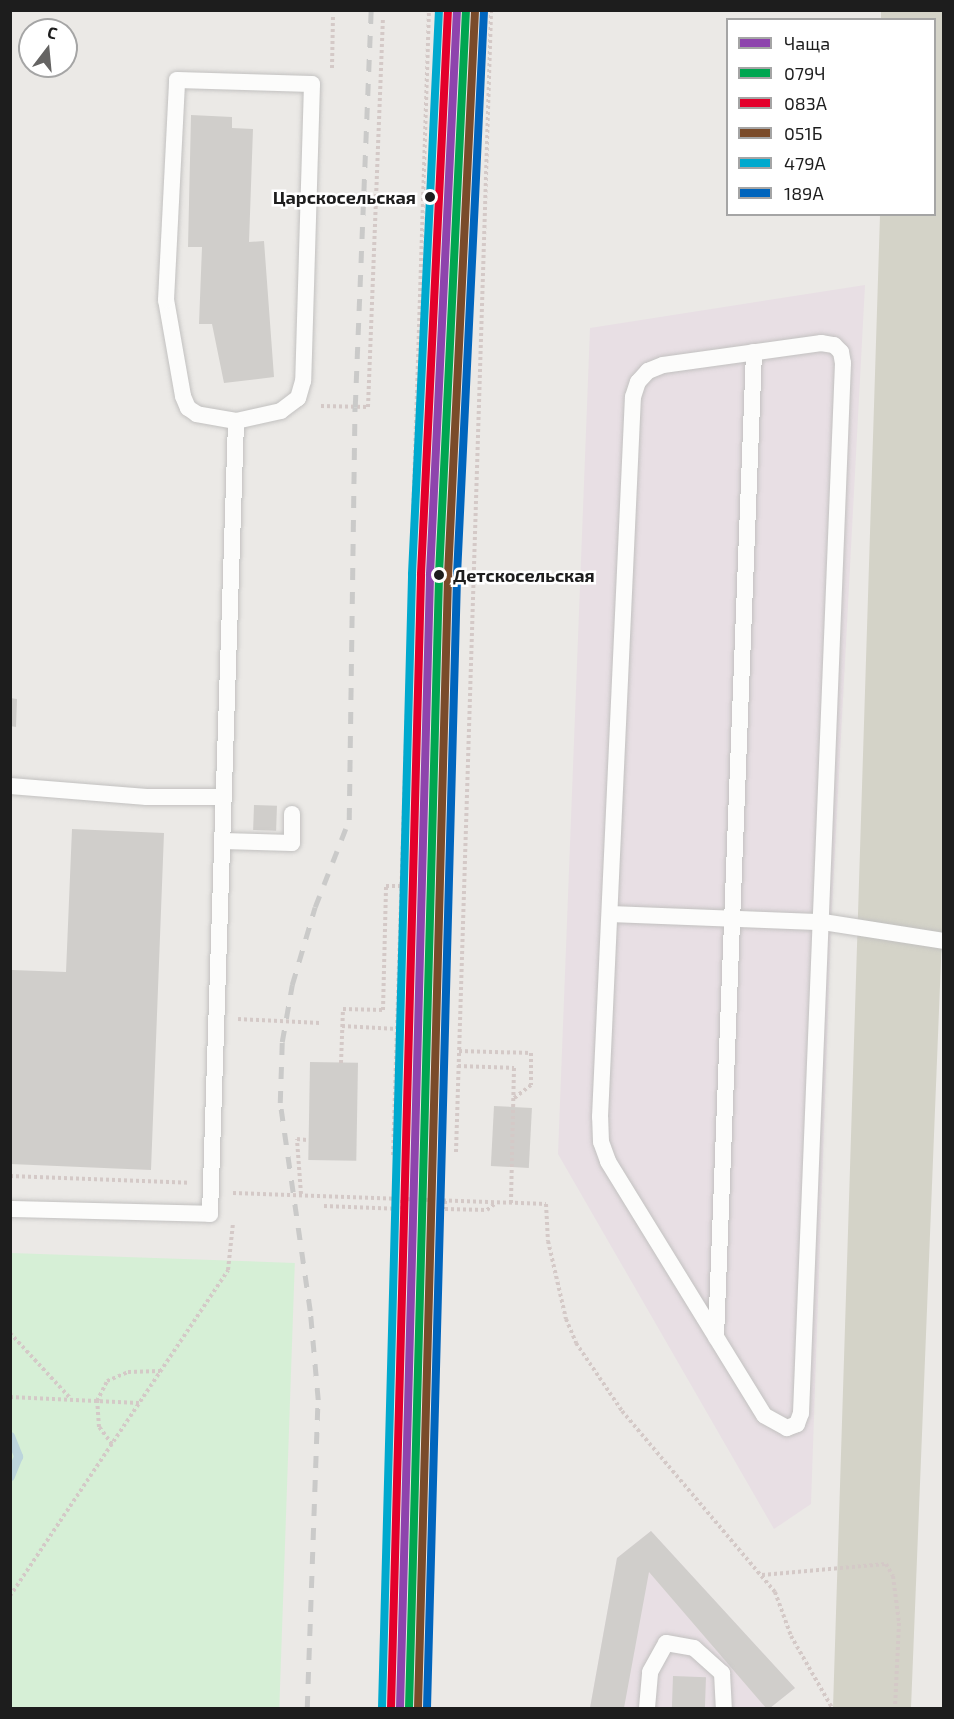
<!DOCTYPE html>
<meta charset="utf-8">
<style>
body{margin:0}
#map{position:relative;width:954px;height:1719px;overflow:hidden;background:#ebe9e6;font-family:"Exo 2",sans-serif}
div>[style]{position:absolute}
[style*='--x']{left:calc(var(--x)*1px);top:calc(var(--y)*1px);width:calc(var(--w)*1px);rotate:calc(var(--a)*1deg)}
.industrial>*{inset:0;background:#e8dfe4}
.construction>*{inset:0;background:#d4d3c8}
.park>*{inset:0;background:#d6efd6;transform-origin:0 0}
.stream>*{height:9px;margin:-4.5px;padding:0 4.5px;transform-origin:4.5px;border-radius:4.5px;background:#bcd5dc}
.building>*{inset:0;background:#d0cecb;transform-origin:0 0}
.path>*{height:4px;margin-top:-2px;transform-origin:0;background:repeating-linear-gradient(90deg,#d4c9c7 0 3px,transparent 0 6px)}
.roads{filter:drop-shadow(0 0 2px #c2c1c0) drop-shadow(0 0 2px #c2c1c0)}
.lane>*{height:16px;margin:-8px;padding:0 8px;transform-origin:8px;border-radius:8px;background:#fcfcfb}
.rail>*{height:4.5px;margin-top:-2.25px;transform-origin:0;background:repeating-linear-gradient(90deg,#cacac9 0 12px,transparent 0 24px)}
.rail-1>*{height:8px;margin:-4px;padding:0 4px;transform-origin:4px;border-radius:4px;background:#8e44ad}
.rail-2>*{height:8px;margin:-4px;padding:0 4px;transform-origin:4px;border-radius:4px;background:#00a651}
.rail-3>*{height:8px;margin:-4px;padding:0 4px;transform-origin:4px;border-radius:4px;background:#e4002b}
.rail-4>*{height:8px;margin:-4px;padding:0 4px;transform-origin:4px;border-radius:4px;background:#7a4b2a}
.rail-5>*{height:8px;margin:-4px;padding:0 4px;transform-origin:4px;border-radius:4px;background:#00a9ce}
.rail-6>*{height:8px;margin:-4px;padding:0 4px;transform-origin:4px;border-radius:4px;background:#0065bd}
.dots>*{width:16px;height:16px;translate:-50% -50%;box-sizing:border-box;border:3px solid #fff;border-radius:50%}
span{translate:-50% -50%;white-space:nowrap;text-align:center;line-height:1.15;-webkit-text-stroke:5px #fff;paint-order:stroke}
.stop-label{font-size:18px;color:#1d1d1d;font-weight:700}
.right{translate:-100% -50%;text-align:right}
.left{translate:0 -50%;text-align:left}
.frame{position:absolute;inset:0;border:12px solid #1d1d1d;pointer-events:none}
.legend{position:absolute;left:726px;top:18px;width:210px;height:198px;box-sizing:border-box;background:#fff;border:2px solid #a5a5a5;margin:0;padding:8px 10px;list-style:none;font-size:18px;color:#1d1d1d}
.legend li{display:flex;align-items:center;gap:12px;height:30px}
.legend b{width:30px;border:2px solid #a5a5a5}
.north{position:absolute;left:18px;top:18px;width:60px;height:60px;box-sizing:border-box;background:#fff;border:2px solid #a5a5a5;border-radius:50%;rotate:16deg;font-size:16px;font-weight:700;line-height:24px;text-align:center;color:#1d1d1d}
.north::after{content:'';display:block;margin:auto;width:21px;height:27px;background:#656463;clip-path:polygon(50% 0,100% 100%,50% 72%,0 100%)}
</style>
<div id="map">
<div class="industrial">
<i style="clip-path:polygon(865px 285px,831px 925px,811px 1504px,774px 1529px,558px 1154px,590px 328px)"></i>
<i style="clip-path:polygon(651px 1531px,795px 1688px,770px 1708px,590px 1708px,617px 1558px)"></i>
</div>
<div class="construction">
<i style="clip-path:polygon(881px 11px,943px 11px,944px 886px,911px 1708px,833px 1708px,880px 215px,934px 214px,934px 20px,881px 19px)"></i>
</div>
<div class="park">
<i style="left:11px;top:1253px;width:284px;height:455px;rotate:2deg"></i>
</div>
<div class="stream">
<i style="--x:10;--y:1436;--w:22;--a:68"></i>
<i style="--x:18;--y:1456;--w:22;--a:112"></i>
</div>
<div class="building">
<i style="clip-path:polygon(191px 115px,232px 117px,232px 128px,253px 129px,249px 242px,264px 241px,274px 377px,224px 383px,212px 324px,199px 324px,202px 247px,188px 247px)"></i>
<i style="clip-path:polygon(10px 698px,17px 699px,16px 727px,10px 726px)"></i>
<i style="left:254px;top:805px;width:23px;height:25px;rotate:2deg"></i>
<i style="clip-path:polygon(72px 829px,164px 833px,151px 1170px,10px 1164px,12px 970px,66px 972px)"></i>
<i style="left:310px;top:1062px;width:48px;height:98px;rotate:1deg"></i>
<i style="left:494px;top:1106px;width:38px;height:60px;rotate:3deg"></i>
<i style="clip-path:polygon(651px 1531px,795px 1688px,770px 1708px,766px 1708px,649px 1572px,624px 1708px,590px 1708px,617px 1558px)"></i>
<i style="left:673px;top:1676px;width:33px;height:32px;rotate:2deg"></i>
</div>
<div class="path">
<i style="--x:332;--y:68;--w:53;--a:-88.9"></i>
<i style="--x:321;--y:406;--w:47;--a:1.2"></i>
<i style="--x:368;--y:407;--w:388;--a:-87.8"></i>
<i style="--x:238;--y:1019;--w:82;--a:2.8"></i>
<i style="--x:342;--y:1026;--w:55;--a:3.1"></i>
<i style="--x:459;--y:1051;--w:72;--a:1.6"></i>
<i style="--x:531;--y:1053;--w:32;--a:90"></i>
<i style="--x:531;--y:1085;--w:23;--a:142"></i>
<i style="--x:341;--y:1063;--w:54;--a:-87.9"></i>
<i style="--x:343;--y:1009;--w:40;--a:1.4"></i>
<i style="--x:383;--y:1010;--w:124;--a:-88.6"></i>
<i style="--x:386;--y:886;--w:16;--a:0"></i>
<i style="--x:458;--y:1066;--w:56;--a:2"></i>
<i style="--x:514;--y:1068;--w:135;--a:91.3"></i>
<i style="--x:456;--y:1152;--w:1143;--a:-88.24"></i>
<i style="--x:393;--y:1155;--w:1146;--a:-88.2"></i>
<i style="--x:10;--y:1176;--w:179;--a:2.2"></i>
<i style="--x:233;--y:1193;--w:313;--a:2"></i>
<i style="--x:546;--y:1204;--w:37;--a:87"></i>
<i style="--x:548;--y:1241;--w:80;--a:77"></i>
<i style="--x:566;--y:1319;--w:26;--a:67"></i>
<i style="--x:576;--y:1343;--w:82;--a:55.9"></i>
<i style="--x:622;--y:1411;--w:237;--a:49.8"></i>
<i style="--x:775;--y:1592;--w:47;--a:70"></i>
<i style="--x:791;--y:1636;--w:83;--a:60.3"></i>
<i style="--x:301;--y:1194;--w:55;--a:-94.2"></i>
<i style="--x:297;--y:1139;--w:10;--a:6"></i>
<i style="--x:445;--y:1201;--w:8;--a:90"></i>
<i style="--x:445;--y:1209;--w:42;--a:1.4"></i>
<i style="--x:487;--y:1210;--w:11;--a:-38"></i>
<i style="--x:324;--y:1206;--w:78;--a:2.2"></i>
<i style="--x:402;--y:1209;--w:10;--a:-90"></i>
<i style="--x:10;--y:1333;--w:91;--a:47.2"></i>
<i style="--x:10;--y:1397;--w:129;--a:2.7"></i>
<i style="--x:112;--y:1444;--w:21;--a:-127"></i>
<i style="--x:99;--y:1427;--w:26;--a:-94"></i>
<i style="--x:97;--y:1401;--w:22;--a:-63"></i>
<i style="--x:107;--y:1381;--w:23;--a:-23"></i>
<i style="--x:128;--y:1372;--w:32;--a:-2"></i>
<i style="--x:762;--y:1575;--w:124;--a:-5.1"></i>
<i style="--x:886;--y:1564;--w:14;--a:60"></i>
<i style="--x:893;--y:1576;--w:47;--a:82.7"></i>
<i style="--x:899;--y:1623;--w:85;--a:92.7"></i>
<i style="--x:10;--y:1596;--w:392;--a:-56.2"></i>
<i style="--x:228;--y:1270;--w:47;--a:-83.9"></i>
</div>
<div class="roads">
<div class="lane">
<i style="--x:177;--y:80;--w:135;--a:1.7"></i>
<i style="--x:312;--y:84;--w:297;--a:91.7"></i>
<i style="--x:303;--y:381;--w:18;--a:106"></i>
<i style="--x:298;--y:398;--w:21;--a:143"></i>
<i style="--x:281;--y:411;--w:46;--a:167.5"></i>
<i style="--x:236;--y:421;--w:40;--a:-170"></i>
<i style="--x:197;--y:414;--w:11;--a:-146"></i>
<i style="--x:188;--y:408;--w:13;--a:-113"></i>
<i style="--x:183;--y:396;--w:97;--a:-100"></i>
<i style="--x:166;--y:300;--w:220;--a:-87.1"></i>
<i style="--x:821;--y:343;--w:13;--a:9"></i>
<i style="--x:834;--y:345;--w:10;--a:45"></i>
<i style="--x:841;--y:352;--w:11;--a:80"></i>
<i style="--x:843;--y:363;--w:1051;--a:92.29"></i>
<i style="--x:801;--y:1413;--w:12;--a:110"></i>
<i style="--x:797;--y:1424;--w:11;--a:158"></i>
<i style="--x:787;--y:1428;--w:26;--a:-151"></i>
<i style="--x:764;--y:1415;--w:298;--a:-121.6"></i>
<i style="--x:608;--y:1161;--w:20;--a:-110"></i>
<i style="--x:601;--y:1142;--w:25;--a:-92"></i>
<i style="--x:600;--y:1117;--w:721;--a:-87.38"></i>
<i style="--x:633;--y:397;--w:16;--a:-72"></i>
<i style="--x:638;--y:382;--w:15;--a:-48"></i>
<i style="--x:648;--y:371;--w:16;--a:-22"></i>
<i style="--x:663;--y:365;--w:160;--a:-7.9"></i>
<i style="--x:10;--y:786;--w:137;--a:4.6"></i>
<i style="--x:147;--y:797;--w:76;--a:0"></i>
<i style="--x:223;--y:841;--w:69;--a:1.7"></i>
<i style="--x:292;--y:843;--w:29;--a:-90"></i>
<i style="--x:610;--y:914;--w:213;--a:2.2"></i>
<i style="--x:823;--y:922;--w:122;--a:8.9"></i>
<i style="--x:10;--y:1209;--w:200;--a:1.4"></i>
<i style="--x:210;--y:1214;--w:793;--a:-88.12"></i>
<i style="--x:716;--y:1337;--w:986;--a:-87.79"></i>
<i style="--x:647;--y:1708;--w:36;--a:-85"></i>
<i style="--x:650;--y:1672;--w:33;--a:-61"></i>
<i style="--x:666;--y:1643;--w:28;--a:10"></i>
<i style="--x:694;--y:1648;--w:38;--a:42"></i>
<i style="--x:722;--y:1673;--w:35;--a:87"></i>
</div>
</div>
<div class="rail">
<i style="--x:307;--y:1708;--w:308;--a:-88"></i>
<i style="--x:318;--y:1400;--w:89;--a:-95.1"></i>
<i style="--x:310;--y:1311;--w:210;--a:-98.2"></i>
<i style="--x:280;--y:1103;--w:61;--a:-88.1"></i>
<i style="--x:282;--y:1042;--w:58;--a:-80"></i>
<i style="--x:292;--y:985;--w:81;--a:-73.6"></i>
<i style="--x:315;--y:907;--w:93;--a:-68.7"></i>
<i style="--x:349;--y:820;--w:413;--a:-89.2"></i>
<i style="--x:355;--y:407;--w:397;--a:-87.7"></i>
</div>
<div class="rail-1">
<i style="--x:400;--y:1708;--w:1134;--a:-88.48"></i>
<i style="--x:430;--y:574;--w:565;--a:-87.26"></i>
</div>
<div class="rail-2">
<i style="--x:409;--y:1708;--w:1134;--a:-88.48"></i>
<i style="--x:439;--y:574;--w:565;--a:-87.26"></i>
</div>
<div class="rail-3">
<i style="--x:391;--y:1708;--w:1134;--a:-88.48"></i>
<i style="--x:421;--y:574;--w:565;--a:-87.26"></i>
</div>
<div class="rail-4">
<i style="--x:418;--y:1708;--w:1133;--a:-88.48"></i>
<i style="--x:448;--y:575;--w:565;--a:-87.26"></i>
</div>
<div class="rail-5">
<i style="--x:382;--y:1708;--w:1134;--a:-88.48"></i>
<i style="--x:412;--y:574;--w:565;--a:-87.26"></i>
</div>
<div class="rail-6">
<i style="--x:427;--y:1708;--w:1133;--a:-88.48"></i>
<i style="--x:457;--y:575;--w:565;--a:-87.26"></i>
</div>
<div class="dots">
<i style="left:430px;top:197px;background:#1d1d1d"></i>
<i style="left:439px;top:575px;background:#1d1d1d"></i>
</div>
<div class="stop-label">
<span class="right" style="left:416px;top:197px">Царскосельская</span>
<span class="left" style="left:453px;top:575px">Детскосельская</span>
</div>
<div class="frame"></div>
<ul class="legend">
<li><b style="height:8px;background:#8e44ad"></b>Чаща</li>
<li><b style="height:8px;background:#00a651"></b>079Ч</li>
<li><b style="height:8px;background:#e4002b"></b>083А</li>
<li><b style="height:8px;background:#7a4b2a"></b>051Б</li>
<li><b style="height:8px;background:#00a9ce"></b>479А</li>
<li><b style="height:8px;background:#0065bd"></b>189А</li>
</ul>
<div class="north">С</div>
</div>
